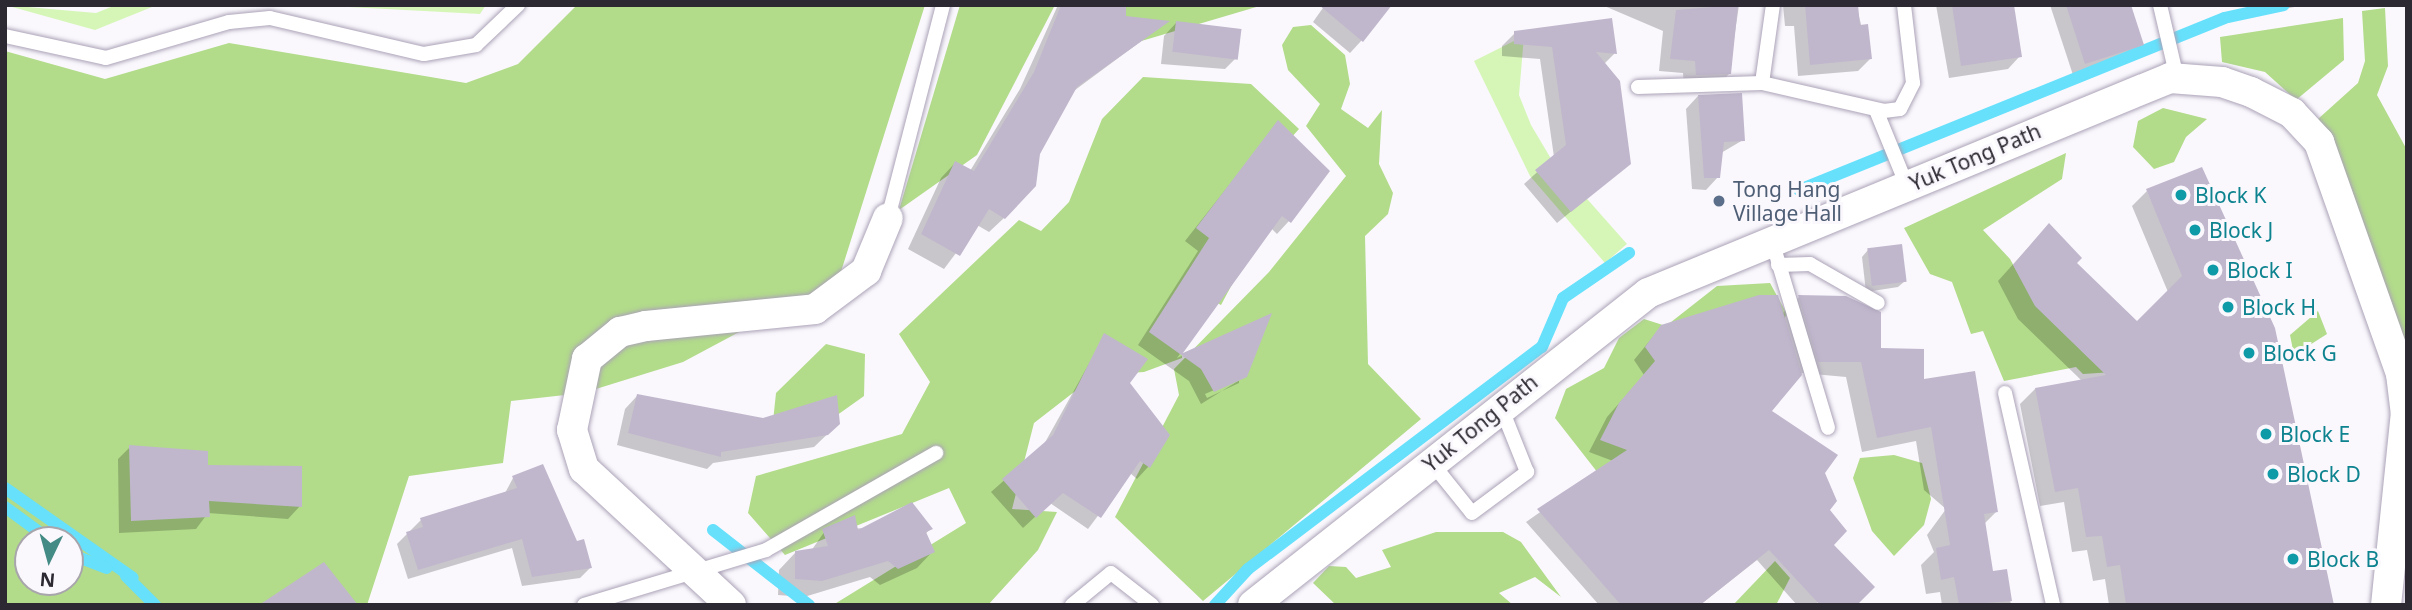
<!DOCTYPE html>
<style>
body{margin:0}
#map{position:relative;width:2412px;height:610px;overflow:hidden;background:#faf8fd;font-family:"Noto Sans",sans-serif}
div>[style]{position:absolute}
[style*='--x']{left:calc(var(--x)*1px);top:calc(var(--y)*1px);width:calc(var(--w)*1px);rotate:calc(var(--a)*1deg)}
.green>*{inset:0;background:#d6f6b8}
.forest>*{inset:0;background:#b2db8a}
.shadow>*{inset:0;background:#0003}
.stream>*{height:12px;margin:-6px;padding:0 6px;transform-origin:6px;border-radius:6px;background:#66e0fb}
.building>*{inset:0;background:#c0b7cd;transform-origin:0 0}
.roads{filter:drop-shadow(0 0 2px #aba2b7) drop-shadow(0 0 2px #aba2b7)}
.service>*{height:14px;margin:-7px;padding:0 7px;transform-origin:7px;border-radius:7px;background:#fff}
.minor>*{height:30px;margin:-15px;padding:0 15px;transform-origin:15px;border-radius:15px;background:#fff}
.dots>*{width:19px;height:19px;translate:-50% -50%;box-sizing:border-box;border:4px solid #faf8fd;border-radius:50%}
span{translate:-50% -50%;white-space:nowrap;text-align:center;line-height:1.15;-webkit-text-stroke:6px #faf8fd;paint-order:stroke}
.street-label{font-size:21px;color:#2d2932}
.service-label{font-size:21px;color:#4e5e75}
.left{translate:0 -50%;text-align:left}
.culture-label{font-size:21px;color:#0d838f}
.frame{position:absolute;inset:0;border:7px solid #2d2932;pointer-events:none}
.north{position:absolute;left:14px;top:526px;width:70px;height:70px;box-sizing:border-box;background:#faf8fd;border:2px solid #a8a5ac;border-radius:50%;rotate:185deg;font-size:19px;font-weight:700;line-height:28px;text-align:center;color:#2d2932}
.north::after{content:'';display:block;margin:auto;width:24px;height:32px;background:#448b85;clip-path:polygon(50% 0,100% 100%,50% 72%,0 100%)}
</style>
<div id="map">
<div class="green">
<i style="clip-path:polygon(5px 5px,96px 13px,116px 5px,157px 5px,95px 30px)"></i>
<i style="clip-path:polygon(311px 5px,486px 5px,480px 14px)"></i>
<i style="clip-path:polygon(1524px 36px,1519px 95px,1531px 125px,1550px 157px,1627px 244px,1605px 263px,1530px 176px,1474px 61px)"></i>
</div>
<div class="forest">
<i style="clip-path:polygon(evenodd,577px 5px,925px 5px,839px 278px,815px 299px,799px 300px,683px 362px,583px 393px,511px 401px,503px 463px,409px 476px,367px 605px,5px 605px,5px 51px,105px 79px,229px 43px,466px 83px,518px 64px,577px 5px,28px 540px,70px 540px,70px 582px,28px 582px,28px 540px)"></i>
<i style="clip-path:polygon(960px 5px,1055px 5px,977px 155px,899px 210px)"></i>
<i style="clip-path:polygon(1116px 5px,1263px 5px,1138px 42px)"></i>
<i style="clip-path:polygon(2385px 8px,2388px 66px,2377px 95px,2407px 150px,2407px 348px,2318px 119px,2358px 83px,2365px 61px,2362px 11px)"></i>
<i style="clip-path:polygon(2343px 18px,2344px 60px,2296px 100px,2265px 72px,2222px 62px,2220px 37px)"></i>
<i style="clip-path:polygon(1311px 25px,1345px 55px,1350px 84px,1341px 109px,1368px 128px,1382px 110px,1379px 164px,1393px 193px,1388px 214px,1365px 236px,1368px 364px,1421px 419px,1203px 601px,1115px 517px,1179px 395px,1174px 369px,1269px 272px,1346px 176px,1306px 126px,1320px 104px,1288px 70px,1282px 45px,1293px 27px)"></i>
<i style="clip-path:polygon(1143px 77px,1251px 84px,1299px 129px,1211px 227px,1236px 277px,1221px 305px,1184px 286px,1182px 358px,1144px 372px,1096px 375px,1034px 423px,1012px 509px,1057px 512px,1038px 550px,988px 605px,833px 605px,966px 523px,949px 488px,785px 555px,748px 513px,756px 476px,902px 434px,930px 382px,899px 334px,1019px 220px,1041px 231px,1069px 202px,1102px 119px)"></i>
<i style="clip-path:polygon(2163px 108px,2207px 119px,2186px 137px,2174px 162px,2154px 169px,2133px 147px,2138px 121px)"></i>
<i style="clip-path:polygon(2066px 153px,2062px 179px,1983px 230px,2010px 259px,2036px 306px,2089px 358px,2143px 370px,2083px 374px,2076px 367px,2004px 381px,1983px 331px,1971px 334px,1952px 282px,1930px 274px,1904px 228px)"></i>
<i style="clip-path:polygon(1770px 283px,1787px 314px,1773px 336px,1605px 482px,1555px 418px,1566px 389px,1604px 368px,1619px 338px,1644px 319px,1666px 326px,1717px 286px)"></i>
<i style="clip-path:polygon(2318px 311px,2327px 334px,2294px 355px,2290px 335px)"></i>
<i style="clip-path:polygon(826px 344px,865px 354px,864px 396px,819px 428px,772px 431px,776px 393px)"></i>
<i style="clip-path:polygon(1894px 455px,1922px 463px,1931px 499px,1924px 525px,1894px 556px,1872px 531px,1853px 478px,1860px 458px)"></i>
<i style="clip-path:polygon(1436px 532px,1503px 532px,1521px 542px,1561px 597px,1535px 577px,1499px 593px,1513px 605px,1336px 605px,1313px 583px,1329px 566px,1346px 567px,1356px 578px,1391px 567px,1382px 550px)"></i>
<i style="clip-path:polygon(1775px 561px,1790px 578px,1776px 605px,1733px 605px)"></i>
</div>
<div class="shadow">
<i style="clip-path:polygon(1058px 5px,1125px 5px,1125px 17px,1167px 22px,1071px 93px,1004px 218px,989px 232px,977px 225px,944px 269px,908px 249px,941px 178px,955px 163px,970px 171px,1020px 89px)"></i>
<i style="clip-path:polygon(1325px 5px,1362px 40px,1350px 53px,1313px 22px)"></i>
<i style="clip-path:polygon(1602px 5px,1739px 5px,1729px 74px,1717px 86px,1684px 87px,1683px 73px,1659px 71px,1663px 31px)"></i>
<i style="clip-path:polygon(1783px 5px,1856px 5px,1870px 59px,1858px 71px,1798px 76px,1794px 26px,1785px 26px)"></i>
<i style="clip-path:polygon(1936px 5px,2012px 5px,2020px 56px,2008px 69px,1949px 78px)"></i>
<i style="clip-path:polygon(2050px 5px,2130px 5px,2142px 44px,2129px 57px,2073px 75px)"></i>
<i style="clip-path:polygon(2247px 5px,2306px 5px,2248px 15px)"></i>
<i style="clip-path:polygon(1176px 23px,1238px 56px,1225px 69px,1161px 64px,1164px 36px)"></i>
<i style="clip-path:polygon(1515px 33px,1615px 53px,1604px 64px,1630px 163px,1557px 223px,1524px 184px,1554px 157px,1540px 59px,1502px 56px,1502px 46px)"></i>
<i style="clip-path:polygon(1698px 96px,1743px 140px,1721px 153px,1718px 177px,1706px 190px,1692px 189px,1686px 109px)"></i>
<i style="clip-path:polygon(evenodd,1278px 123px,1289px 221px,1277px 234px,1271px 228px,1177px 358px,1269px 317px,1246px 376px,1201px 404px,1189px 381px,1138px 345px,1198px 251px,1185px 241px,1278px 123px,1239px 379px,1239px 383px,1207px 398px,1205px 394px,1239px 379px)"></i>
<i style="clip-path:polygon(2147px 191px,2332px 605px,2109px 605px,2105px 579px,2093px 581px,2087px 550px,2072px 552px,2064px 502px,2040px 506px,2020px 404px,2035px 389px,2082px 381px,2018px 319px,1998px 281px,2034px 241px,2074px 263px,2137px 323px,2168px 292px,2132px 206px)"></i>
<i style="clip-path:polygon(1868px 250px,1905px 281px,1898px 287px,1866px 292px,1862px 257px)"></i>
<i style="clip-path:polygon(1799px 297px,1922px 382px,1996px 512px,1984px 524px,1991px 573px,2005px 571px,2011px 605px,1942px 605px,1940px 592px,1926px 594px,1921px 565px,1934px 552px,1927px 535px,1946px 509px,1924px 490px,1916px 441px,1862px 452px,1846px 377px,1802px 373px,1769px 411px,1823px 473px,1832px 545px,1853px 568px,1815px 605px,1797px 605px,1757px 560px,1700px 605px,1599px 605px,1526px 522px,1613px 461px,1589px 452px,1607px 417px,1644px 375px,1634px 360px,1661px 327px,1782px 314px)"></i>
<i style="clip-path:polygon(1105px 335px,1128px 383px,1168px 435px,1148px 467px,1137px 479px,1130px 473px,1088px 529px,1050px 503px,1023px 528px,991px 492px,1043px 446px)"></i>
<i style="clip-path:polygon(637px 396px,763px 420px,838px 424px,814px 447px,713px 463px,707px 469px,617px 445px,625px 409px)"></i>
<i style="clip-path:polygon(130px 447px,207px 466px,300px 506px,288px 519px,208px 513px,196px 529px,119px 533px,118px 459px)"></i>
<i style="clip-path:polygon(513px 478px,576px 543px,590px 568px,580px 578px,522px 586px,512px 548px,408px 579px,397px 544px,421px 520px,505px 493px)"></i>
<i style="clip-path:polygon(827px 528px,931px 529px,925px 534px,933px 551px,917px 568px,880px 585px,870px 577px,804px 597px,778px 595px,779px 570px,795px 553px,811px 551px)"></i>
</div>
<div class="stream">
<i style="--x:1799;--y:190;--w:458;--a:-22"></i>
<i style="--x:2224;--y:18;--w:61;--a:-12.2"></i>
<i style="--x:5;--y:488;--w:156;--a:35.1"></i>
<i style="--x:5;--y:507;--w:56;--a:36.3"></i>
<i style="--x:713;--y:530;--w:122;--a:38"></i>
<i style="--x:70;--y:554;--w:39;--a:21"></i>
<i style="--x:126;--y:576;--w:41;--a:45"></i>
<i style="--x:1215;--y:605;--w:49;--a:-47.5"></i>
<i style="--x:1248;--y:569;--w:368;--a:-37.1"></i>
<i style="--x:1542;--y:347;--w:53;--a:-66.8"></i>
<i style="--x:1563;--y:298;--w:80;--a:-34.3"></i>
</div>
<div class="building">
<i style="clip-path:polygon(1061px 5px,1126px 5px,1126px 16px,1170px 21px,1077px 87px,1040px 154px,1036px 186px,1005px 219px,989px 209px,960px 256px,921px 234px,955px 161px,974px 171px,1034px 72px)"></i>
<i style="clip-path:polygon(1319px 5px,1392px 5px,1363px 42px)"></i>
<i style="clip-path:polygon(1738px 5px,1731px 74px,1696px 75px,1695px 61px,1670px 59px,1676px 10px)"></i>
<i style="clip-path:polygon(1805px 5px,1858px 5px,1860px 25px,1868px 24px,1872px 59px,1810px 65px)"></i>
<i style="clip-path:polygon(1952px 5px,2014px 5px,2022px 57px,1961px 66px)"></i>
<i style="clip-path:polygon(2066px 5px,2131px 5px,2144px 45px,2085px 64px)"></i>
<i style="clip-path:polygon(1612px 18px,1617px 54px,1596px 52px,1620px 81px,1631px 164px,1571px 212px,1535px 170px,1566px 145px,1552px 47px,1514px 44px,1514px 31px)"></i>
<i style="left:1176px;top:21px;width:66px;height:31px;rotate:7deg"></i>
<i style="clip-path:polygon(1742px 93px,1745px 141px,1724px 142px,1720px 178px,1704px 178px,1698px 95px)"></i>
<i style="clip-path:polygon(1278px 120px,1330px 171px,1291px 223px,1282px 216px,1183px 353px,1272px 313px,1247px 377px,1214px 392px,1201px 369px,1149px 332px,1209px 238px,1196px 228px)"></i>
<i style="clip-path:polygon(2202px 167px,2275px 328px,2334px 605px,2126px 605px,2120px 565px,2107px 567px,2102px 536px,2086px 537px,2078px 488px,2055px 492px,2035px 388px,2106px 375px,2035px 306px,2013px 265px,2049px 223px,2082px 258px,2077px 263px,2137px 321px,2182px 276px,2146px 189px)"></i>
<i style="left:1902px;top:244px;width:38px;height:35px;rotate:83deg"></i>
<i style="clip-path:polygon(1759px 295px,1778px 295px,1802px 375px,1772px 411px,1838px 455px,1825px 473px,1837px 501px,1830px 510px,1847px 531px,1834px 545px,1875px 587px,1857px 605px,1820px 605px,1769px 550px,1700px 605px,1621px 605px,1537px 509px,1627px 450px,1600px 440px,1619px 403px,1655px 361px,1645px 347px,1661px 325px)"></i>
<i style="clip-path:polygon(1798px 295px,1846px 296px,1881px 312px,1881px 348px,1924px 349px,1924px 379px,1975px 371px,1998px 512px,1984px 514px,1993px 571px,2007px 569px,2012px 601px,1959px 605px,1954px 577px,1941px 580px,1936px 548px,1950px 545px,1931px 427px,1877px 438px,1861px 362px,1818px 362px)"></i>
<i style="clip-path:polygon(1104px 333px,1148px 359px,1130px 383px,1170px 435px,1150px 468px,1140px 461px,1101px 518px,1063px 493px,1036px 518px,1002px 479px,1053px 435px)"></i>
<i style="clip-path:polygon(637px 394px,763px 418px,837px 395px,840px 424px,828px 435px,721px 452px,721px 457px,628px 433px)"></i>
<i style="clip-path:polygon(129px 445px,208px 451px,208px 465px,302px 466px,302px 507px,209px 501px,210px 517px,131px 521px)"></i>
<i style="clip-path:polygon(543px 464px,577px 541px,584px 539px,592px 568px,532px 577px,522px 539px,418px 570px,406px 532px,423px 527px,420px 518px,517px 488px,512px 476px)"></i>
<i style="clip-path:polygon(912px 502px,933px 529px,926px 532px,935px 552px,898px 569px,888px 561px,822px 581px,795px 579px,795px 551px,828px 546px,822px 529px,855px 515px,858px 530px)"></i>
<i style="clip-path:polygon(324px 562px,358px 605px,259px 605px)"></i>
</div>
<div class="roads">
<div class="service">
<i style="--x:2160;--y:5;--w:75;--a:76.9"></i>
<i style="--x:5;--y:36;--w:103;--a:12.3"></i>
<i style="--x:106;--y:58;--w:128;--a:-16.3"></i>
<i style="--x:229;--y:22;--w:41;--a:-5.6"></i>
<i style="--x:270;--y:18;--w:158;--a:13.2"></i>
<i style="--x:424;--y:54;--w:53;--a:-9.8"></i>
<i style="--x:476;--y:45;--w:58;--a:-43.6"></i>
<i style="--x:1762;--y:83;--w:79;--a:-82"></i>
<i style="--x:1638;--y:87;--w:124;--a:-1.8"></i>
<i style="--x:1762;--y:83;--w:125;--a:12.9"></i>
<i style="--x:1884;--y:111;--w:16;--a:-7"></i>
<i style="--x:1900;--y:109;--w:29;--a:-63"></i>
<i style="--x:1913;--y:83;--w:79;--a:-96.6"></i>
<i style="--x:1876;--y:110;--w:82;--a:67.8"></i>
<i style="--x:888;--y:218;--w:220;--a:-75.5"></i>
<i style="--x:1772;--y:241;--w:195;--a:73.3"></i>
<i style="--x:1778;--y:265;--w:32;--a:-2"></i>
<i style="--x:1810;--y:264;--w:78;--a:29.8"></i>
<i style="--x:2005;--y:393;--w:217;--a:77.2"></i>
<i style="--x:1431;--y:462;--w:65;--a:51.2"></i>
<i style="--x:1472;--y:513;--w:69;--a:-36.7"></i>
<i style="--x:1527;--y:472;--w:70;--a:-111.8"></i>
<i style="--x:584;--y:605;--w:190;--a:-16.8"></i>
<i style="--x:766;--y:550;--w:196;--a:-29.7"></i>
<i style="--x:1072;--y:605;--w:50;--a:-39.4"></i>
<i style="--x:1111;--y:573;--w:52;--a:38"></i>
</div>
<div class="minor">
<i style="--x:731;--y:605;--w:200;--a:-137.2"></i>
<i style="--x:584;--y:469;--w:41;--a:-107.1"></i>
<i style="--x:572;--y:430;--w:73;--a:-78.1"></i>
<i style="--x:587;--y:359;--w:43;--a:-39.3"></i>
<i style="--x:620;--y:332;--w:27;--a:-13"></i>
<i style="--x:646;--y:326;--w:170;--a:-5.7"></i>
<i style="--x:815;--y:309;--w:64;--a:-36.7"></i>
<i style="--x:866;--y:271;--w:57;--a:-67.5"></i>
<i style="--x:1253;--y:605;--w:503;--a:-38.3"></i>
<i style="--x:1648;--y:293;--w:565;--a:-22.39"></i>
<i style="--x:2170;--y:78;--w:52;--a:4.4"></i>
<i style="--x:2222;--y:82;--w:31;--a:19"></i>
<i style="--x:2251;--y:92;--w:46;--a:27.1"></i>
<i style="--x:2292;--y:113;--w:40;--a:47"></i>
<i style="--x:2319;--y:142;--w:246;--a:70.5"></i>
<i style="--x:2401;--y:374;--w:38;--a:83"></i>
<i style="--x:2406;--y:412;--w:194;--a:95.9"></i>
</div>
</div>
<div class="dots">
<i style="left:2181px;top:195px;background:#0f9aa8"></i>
<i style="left:1719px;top:201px;background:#5c6f8a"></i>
<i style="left:2195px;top:230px;background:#0f9aa8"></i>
<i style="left:2213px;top:270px;background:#0f9aa8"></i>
<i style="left:2228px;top:307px;background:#0f9aa8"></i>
<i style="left:2249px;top:353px;background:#0f9aa8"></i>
<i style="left:2266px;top:434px;background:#0f9aa8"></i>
<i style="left:2273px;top:474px;background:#0f9aa8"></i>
<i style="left:2293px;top:559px;background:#0f9aa8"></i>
</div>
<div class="street-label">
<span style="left:1975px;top:157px;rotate:-23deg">Yuk Tong Path</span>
<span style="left:1480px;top:423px;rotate:-39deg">Yuk Tong Path</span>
</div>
<div class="service-label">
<span class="left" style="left:1733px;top:201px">Tong Hang<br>Village Hall</span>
</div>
<div class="culture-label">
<span class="left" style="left:2195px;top:195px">Block K</span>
<span class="left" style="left:2209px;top:230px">Block J</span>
<span class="left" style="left:2227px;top:270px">Block I</span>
<span class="left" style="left:2242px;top:307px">Block H</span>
<span class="left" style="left:2263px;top:353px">Block G</span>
<span class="left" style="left:2280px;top:434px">Block E</span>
<span class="left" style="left:2287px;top:474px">Block D</span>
<span class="left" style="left:2307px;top:559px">Block B</span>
</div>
<div class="frame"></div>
<div class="north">N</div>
</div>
